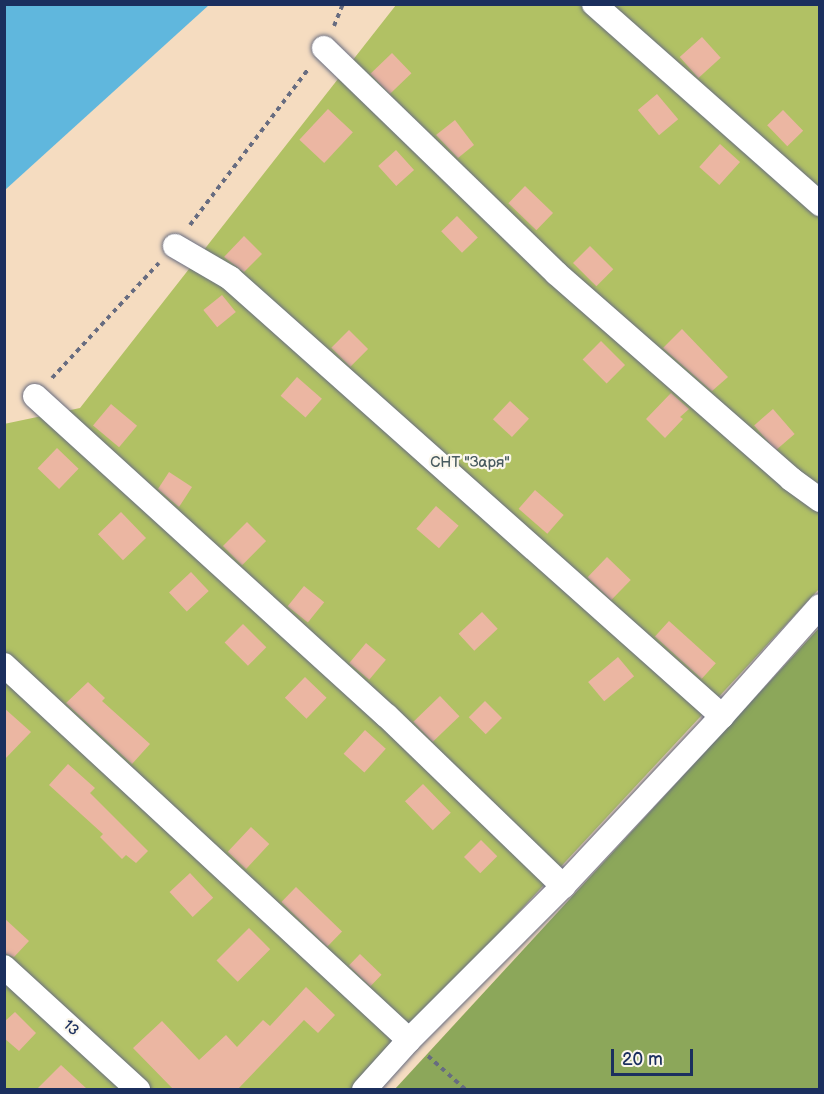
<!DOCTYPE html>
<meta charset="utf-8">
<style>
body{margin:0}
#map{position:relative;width:824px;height:1094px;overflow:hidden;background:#f5dcc0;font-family:"Balsamiq Sans",sans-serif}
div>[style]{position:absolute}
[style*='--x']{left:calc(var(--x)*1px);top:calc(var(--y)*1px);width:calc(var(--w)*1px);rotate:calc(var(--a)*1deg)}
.green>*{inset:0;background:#b1c164}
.forest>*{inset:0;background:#8ca75a}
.water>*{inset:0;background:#60b7dd}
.building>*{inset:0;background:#ebb6a2;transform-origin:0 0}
.path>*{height:4px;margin-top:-2px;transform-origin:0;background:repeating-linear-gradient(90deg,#676c80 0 4.5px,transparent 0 9px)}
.roads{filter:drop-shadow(0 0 2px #676c80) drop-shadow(0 0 2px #676c80)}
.street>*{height:24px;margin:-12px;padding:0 12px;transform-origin:12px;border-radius:12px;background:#fff}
span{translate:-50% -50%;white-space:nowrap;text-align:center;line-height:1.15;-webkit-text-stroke:4.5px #fbf7ec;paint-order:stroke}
.park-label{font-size:15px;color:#485b60}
.street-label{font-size:15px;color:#1b2f5e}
.frame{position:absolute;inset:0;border:6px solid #1b2f5e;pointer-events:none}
.scale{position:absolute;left:611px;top:1049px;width:82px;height:27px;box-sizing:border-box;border:3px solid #1b2f5e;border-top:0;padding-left:8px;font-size:18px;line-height:21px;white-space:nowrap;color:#1b2f5e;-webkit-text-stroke:4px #fbf7ec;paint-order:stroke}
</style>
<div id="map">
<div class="green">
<i style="clip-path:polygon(396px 5px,819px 5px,819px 589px,354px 1089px,5px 1089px,4px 424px,80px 408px)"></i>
</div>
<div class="forest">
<i style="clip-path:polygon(819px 628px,819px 1089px,395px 1089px)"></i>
</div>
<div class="water">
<i style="clip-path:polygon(5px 4px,209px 4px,209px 5px,5px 190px)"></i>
</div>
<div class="building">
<i style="left:702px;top:37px;width:28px;height:30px;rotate:48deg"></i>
<i style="left:392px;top:53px;width:28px;height:30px;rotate:46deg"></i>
<i style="left:657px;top:94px;width:33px;height:25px;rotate:50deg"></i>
<i style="left:328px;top:109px;width:34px;height:42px;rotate:43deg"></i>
<i style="left:783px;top:110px;width:29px;height:22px;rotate:46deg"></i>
<i style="clip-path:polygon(455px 120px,474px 145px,458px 158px,436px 135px)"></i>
<i style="left:720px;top:144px;width:27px;height:31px;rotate:42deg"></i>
<i style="left:396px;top:150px;width:27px;height:24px;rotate:48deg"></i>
<i style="left:525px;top:186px;width:39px;height:24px;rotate:44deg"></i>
<i style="left:457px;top:216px;width:30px;height:22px;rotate:46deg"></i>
<i style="clip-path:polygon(244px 236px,262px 254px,244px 272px,224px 257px)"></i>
<i style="left:590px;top:246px;width:33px;height:24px;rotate:45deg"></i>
<i style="left:222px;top:295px;width:22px;height:24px;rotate:51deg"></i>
<i style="clip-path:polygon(682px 329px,728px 377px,712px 391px,663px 348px)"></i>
<i style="left:349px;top:330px;width:27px;height:25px;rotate:45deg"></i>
<i style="left:601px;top:341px;width:34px;height:26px;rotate:45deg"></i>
<i style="left:297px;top:377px;width:33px;height:25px;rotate:41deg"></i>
<i style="clip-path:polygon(671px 393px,689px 409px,680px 417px,683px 419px,665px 438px,646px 419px)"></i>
<i style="left:510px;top:401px;width:26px;height:25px;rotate:43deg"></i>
<i style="left:111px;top:404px;width:34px;height:28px;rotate:40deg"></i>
<i style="left:773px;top:409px;width:33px;height:25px;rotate:49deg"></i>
<i style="left:57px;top:448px;width:30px;height:28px;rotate:44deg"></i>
<i style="clip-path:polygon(169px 472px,192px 487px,179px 507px,158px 489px)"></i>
<i style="left:535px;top:490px;width:38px;height:25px;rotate:41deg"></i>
<i style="left:436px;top:506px;width:30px;height:30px;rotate:41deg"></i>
<i style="left:121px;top:512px;width:36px;height:32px;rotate:46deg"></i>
<i style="left:247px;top:522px;width:27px;height:34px;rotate:45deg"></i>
<i style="left:607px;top:557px;width:33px;height:28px;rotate:44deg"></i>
<i style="left:191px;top:572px;width:26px;height:30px;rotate:47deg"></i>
<i style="left:304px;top:586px;width:26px;height:26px;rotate:39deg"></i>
<i style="left:482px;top:612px;width:23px;height:32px;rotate:47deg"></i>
<i style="left:669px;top:621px;width:63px;height:21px;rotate:42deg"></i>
<i style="left:243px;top:624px;width:33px;height:26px;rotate:45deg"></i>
<i style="left:366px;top:643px;width:26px;height:26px;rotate:40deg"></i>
<i style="left:618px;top:657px;width:25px;height:39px;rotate:50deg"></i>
<i style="left:305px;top:677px;width:30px;height:29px;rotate:44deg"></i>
<i style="clip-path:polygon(88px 682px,105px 698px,102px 701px,150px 744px,132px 764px,66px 703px)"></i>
<i style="left:440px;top:696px;width:28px;height:37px;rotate:46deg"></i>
<i style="left:485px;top:701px;width:24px;height:23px;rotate:45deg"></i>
<i style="clip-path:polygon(4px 708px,31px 732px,4px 760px)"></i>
<i style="left:365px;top:730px;width:28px;height:32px;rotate:42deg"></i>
<i style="clip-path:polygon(68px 764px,95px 788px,90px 793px,148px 851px,136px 863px,126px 855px,122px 859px,100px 837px,103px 834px,49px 785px)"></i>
<i style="left:423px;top:784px;width:40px;height:25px;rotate:46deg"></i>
<i style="left:251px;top:827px;width:25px;height:34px;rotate:43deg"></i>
<i style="left:481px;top:840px;width:23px;height:24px;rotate:45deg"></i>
<i style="left:190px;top:873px;width:34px;height:28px;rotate:47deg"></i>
<i style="left:296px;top:887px;width:64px;height:21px;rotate:44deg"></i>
<i style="clip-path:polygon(4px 918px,29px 941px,14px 957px,4px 953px)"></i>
<i style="left:249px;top:928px;width:30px;height:46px;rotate:45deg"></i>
<i style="left:360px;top:954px;width:30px;height:16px;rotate:44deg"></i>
<i style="clip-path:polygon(306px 987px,335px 1015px,318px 1033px,304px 1020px,238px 1089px,173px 1089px,133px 1048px,162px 1021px,199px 1060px,226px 1035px,237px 1047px,263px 1020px,270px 1026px)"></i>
<i style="clip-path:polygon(15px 1012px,36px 1033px,19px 1051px,4px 1038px,4px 1022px)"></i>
<i style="clip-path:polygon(61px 1065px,87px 1089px,37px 1089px)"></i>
</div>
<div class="path">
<i style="--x:334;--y:26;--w:24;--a:-68"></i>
<i style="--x:190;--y:225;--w:197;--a:-52.8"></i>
<i style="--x:52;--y:378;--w:157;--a:-47.1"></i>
<i style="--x:428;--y:1056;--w:51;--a:41.8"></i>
</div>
<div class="roads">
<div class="street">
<i style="--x:594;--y:4;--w:302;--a:41.5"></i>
<i style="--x:324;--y:48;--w:323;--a:44.1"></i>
<i style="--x:556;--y:273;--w:313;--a:41.2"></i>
<i style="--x:791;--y:479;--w:36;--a:36"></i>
<i style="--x:175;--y:246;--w:64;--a:30.2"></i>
<i style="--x:230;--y:278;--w:659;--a:41.68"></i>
<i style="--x:35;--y:396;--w:476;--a:42.3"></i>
<i style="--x:387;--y:716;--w:245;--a:44"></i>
<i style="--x:4;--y:665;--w:552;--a:42.8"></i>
<i style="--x:4;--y:967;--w:182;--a:42.5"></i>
<i style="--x:364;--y:1090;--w:67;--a:-48"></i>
<i style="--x:409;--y:1040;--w:218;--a:-45"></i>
<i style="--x:563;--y:886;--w:233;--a:-46.9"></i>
<i style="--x:722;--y:716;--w:147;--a:-48.3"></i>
</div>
</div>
<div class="park-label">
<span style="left:470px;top:463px">СНТ "Заря"</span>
</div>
<div class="street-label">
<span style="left:71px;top:1028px;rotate:43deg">13</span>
</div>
<div class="frame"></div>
<div class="scale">20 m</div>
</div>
